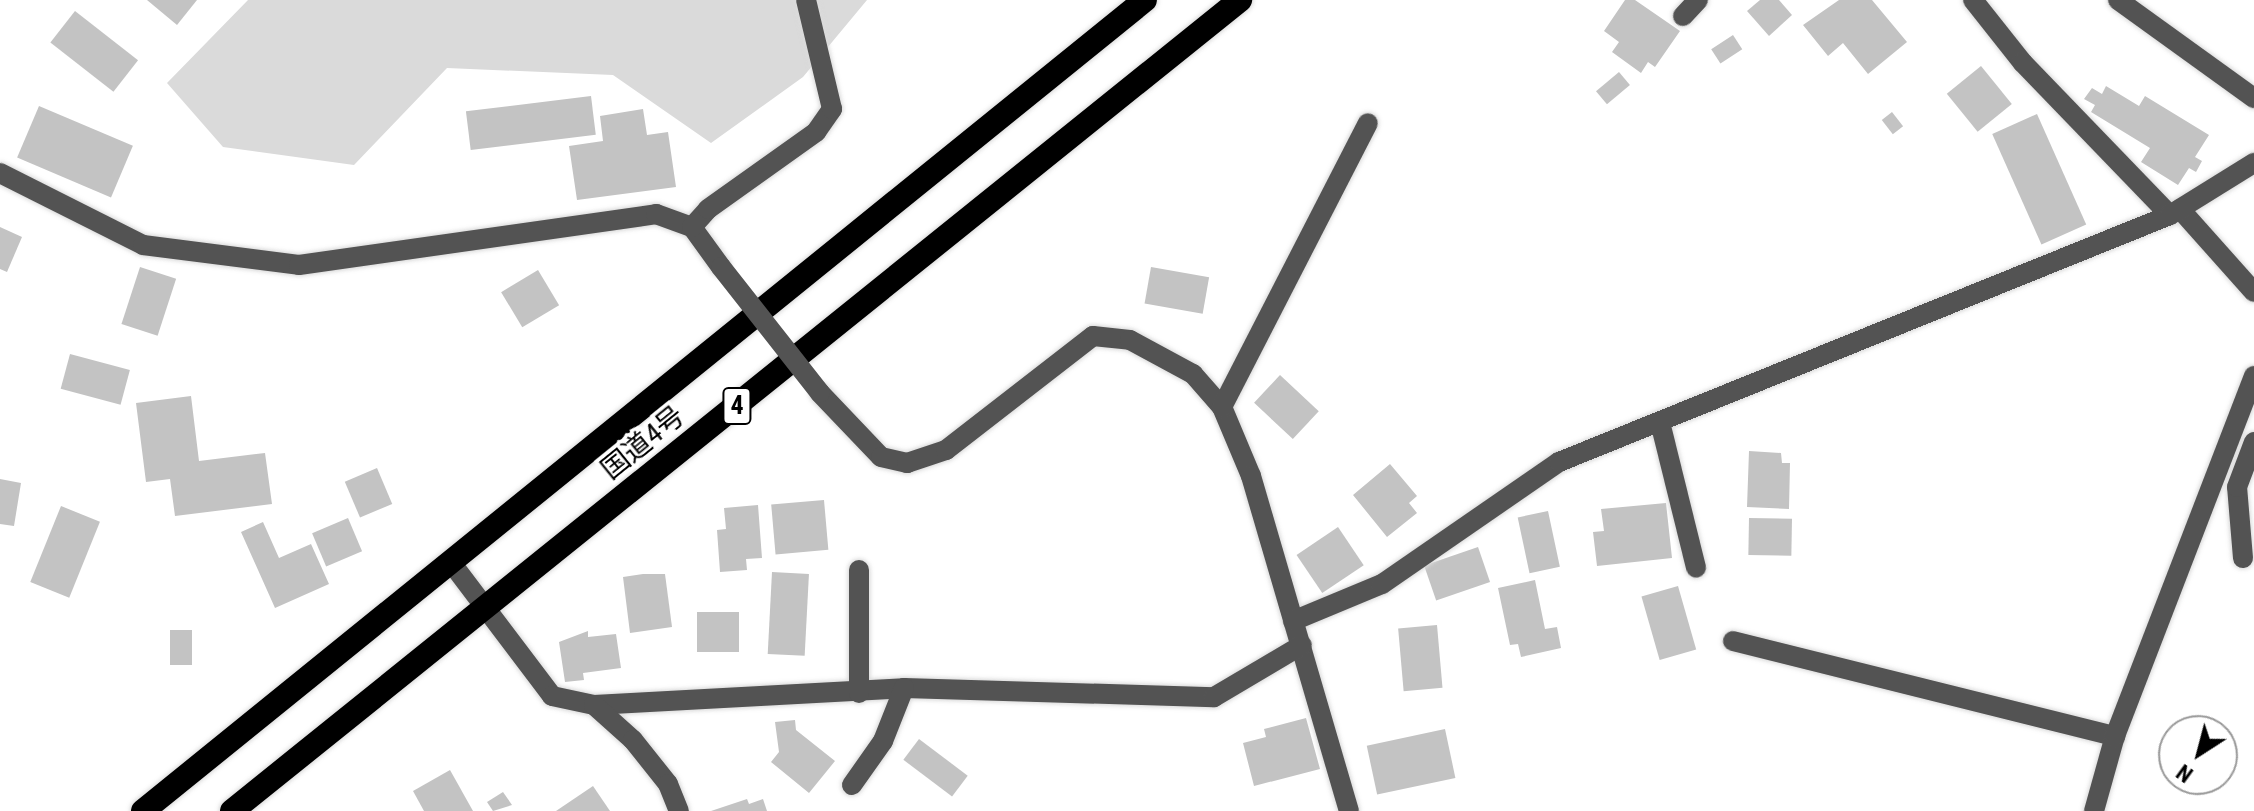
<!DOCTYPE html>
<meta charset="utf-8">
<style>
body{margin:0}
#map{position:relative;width:2254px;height:811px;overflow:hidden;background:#fff;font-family:"Roboto Condensed","Noto Sans JP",sans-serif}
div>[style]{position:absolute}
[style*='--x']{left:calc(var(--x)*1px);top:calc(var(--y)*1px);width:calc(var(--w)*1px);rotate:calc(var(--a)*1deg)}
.green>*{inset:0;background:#dadada}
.building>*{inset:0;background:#c3c3c3;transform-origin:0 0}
.roads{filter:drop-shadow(0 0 2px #dbdbdb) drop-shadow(0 0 2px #dbdbdb)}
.minor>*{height:20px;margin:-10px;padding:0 10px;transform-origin:10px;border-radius:10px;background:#535353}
.highway>*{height:24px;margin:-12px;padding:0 12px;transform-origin:12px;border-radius:12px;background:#000}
.minor-bridge>*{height:20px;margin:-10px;padding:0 10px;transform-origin:10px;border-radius:10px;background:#535353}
span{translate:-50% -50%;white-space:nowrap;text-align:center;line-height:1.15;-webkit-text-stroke:7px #fff;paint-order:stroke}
.shield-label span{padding:2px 6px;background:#fff;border:2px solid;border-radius:6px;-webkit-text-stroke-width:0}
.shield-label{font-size:26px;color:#000;font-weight:700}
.street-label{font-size:28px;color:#000}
.north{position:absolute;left:2158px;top:715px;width:80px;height:80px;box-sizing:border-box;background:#fff;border:2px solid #999;border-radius:50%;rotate:216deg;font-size:22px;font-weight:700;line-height:32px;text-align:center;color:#000}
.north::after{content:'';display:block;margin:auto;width:28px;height:36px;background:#000;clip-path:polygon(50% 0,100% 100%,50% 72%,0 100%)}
</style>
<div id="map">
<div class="green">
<i style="clip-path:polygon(248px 0,867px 0,803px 77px,711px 143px,613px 75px,447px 68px,354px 165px,223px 147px,167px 83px)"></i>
</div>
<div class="building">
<i style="clip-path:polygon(147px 0,197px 0,177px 25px)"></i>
<i style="clip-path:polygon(1625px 0,1635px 0,1680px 31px,1655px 67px,1648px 62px,1641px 73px,1612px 52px,1619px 42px,1604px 31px)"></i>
<i style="clip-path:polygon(1760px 0,1779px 0,1792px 15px,1769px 36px,1747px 11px)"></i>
<i style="clip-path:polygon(1839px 0,1872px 0,1907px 42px,1868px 74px,1843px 43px,1828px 56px,1803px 25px)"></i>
<i style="left:75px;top:11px;width:80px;height:40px;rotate:38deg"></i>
<i style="left:1733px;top:35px;width:17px;height:26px;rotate:57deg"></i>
<i style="left:1981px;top:66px;width:49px;height:44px;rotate:51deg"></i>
<i style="left:1619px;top:72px;width:17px;height:30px;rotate:50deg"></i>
<i style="clip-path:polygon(2106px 86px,2139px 106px,2145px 96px,2209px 135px,2195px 157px,2202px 161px,2196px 172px,2189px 168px,2178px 185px,2141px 162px,2150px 148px,2091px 112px,2095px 105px,2084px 99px,2092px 88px,2102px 94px)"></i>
<i style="left:591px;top:96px;width:39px;height:126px;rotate:83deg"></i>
<i style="left:39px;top:106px;width:102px;height:56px;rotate:23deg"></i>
<i style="clip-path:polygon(643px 109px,647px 135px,668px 132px,676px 187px,577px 200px,569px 146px,603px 141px,600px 116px)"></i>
<i style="left:1892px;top:112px;width:18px;height:13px;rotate:52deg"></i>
<i style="left:2037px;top:114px;width:121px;height:49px;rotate:66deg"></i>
<i style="clip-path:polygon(0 227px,22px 237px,7px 272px,0 269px)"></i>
<i style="left:140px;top:267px;width:38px;height:60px;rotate:18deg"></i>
<i style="left:1151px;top:267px;width:59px;height:37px;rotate:10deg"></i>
<i style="left:538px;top:270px;width:41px;height:43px;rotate:59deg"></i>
<i style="left:70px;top:354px;width:62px;height:36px;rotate:15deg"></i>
<i style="left:1280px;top:375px;width:53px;height:38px;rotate:43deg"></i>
<i style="clip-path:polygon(191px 396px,199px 461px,265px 453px,272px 504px,175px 516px,170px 479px,146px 482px,136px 403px)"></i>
<i style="clip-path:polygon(1749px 451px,1781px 453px,1782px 463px,1790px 463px,1789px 509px,1747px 507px)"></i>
<i style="clip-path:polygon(1390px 464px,1417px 496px,1409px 503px,1417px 513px,1387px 537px,1353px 495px)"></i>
<i style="left:377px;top:468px;width:39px;height:35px;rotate:67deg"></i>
<i style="clip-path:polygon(0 479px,21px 483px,14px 526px,0 524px)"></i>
<i style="left:824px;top:500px;width:50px;height:53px;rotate:85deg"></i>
<i style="clip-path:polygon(1666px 503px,1672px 558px,1597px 566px,1593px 532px,1604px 531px,1601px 509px)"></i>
<i style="clip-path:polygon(758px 505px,762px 558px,746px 559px,747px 570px,720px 572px,717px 530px,726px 529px,724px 508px)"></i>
<i style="left:61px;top:506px;width:42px;height:82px;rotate:22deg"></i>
<i style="left:1548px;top:511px;width:57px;height:31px;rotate:78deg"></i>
<i style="left:348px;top:518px;width:36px;height:39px;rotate:67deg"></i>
<i style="left:1749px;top:518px;width:43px;height:37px;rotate:1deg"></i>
<i style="clip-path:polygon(263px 522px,279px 558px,311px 544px,329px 584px,275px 608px,241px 532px)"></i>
<i style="left:1338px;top:527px;width:46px;height:50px;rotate:56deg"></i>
<i style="left:1478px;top:547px;width:37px;height:57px;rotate:71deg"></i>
<i style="left:772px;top:572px;width:37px;height:82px;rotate:3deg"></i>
<i style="clip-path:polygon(643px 574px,665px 574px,672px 627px,630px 633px,623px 577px)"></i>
<i style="clip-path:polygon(1535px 580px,1545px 629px,1557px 627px,1561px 648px,1521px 657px,1518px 644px,1510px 645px,1498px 588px)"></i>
<i style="left:1678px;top:586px;width:66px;height:38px;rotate:74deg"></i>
<i style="left:697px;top:612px;width:42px;height:40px"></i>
<i style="left:1437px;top:625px;width:63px;height:39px;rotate:85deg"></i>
<i style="left:170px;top:630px;width:22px;height:35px"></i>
<i style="clip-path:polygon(588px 631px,588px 637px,616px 634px,621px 668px,583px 673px,584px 680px,565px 682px,559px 642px)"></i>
<i style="clip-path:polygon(1306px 718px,1320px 769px,1254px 786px,1243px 743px,1266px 737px,1264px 729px)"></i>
<i style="clip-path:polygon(795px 720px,796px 730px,835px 761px,809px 793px,771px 762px,779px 752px,775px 722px)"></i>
<i style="left:1445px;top:729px;width:50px;height:80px;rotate:78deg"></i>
<i style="left:919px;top:739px;width:61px;height:26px;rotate:37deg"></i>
<i style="clip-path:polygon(450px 770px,473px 811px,424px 811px,413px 791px)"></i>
<i style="clip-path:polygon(593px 786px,610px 811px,556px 811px)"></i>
<i style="clip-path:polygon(503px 792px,512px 805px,493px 811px,487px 802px)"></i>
<i style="clip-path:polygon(747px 799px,749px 804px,763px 799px,767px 811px,711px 811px)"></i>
</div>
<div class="roads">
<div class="minor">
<i style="--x:1973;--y:0;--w:80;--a:51.6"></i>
<i style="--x:2023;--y:63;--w:211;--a:46"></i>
<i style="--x:2118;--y:0;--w:168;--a:35.8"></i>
<i style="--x:1683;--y:16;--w:22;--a:-47"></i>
<i style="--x:0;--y:173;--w:160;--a:26.7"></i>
<i style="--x:143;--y:245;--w:157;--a:7.3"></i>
<i style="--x:299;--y:265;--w:361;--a:-8.1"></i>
<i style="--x:656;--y:214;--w:38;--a:20"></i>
<i style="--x:692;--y:227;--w:49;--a:54.1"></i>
<i style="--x:2180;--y:209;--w:111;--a:48.3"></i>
<i style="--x:692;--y:227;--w:24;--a:-48"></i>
<i style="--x:708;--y:209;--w:133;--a:-35.5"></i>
<i style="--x:816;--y:132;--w:28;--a:-55"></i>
<i style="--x:832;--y:109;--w:112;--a:-103.4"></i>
<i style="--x:820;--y:393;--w:88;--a:46.4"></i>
<i style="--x:881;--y:457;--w:27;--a:13"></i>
<i style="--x:907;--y:463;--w:41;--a:-18.4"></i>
<i style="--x:946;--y:450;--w:186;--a:-37.8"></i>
<i style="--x:1093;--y:336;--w:37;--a:6"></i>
<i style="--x:1130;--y:340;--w:72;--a:28.4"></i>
<i style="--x:1193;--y:374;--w:44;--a:48.7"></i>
<i style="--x:1222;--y:407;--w:75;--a:67.2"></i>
<i style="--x:1251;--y:476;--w:349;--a:73.7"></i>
<i style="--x:1222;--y:407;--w:319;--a:-62.8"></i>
<i style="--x:1660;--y:422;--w:150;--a:76.1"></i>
<i style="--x:2243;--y:558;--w:71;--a:-94.8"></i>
<i style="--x:2237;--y:487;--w:48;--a:-69.3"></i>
<i style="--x:450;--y:561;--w:169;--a:52.9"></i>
<i style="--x:552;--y:696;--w:43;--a:12.1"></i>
<i style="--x:594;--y:705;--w:310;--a:-3.1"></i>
<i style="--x:904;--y:688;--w:310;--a:1.7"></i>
<i style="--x:1214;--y:697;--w:102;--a:-30.6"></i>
<i style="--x:1293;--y:621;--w:96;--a:-22.6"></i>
<i style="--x:1382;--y:584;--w:215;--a:-34.6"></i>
<i style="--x:1559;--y:462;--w:659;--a:-22.01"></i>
<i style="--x:2170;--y:215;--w:99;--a:-31.8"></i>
<i style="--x:1733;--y:641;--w:394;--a:14"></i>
<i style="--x:859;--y:693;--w:123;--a:-90"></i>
<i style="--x:594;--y:705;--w:52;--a:41.9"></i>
<i style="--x:633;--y:740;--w:56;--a:51.5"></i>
<i style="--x:668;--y:784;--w:29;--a:68"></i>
<i style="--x:852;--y:785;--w:54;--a:-54.8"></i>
<i style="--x:883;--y:741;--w:57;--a:-68.4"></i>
<i style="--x:2094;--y:811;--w:78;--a:-74.4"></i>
<i style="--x:2115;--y:736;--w:386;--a:-68.9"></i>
</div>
<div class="highway">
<i style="--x:143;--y:811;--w:1289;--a:-38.99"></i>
<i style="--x:232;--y:811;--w:1294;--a:-38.82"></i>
</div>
</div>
<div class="minor-bridge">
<i style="--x:721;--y:267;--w:160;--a:51.8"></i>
</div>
<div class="shield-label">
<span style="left:737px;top:406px">4</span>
</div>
<div class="street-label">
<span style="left:643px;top:443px;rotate:-39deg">国道4号</span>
</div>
<div class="north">N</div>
</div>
